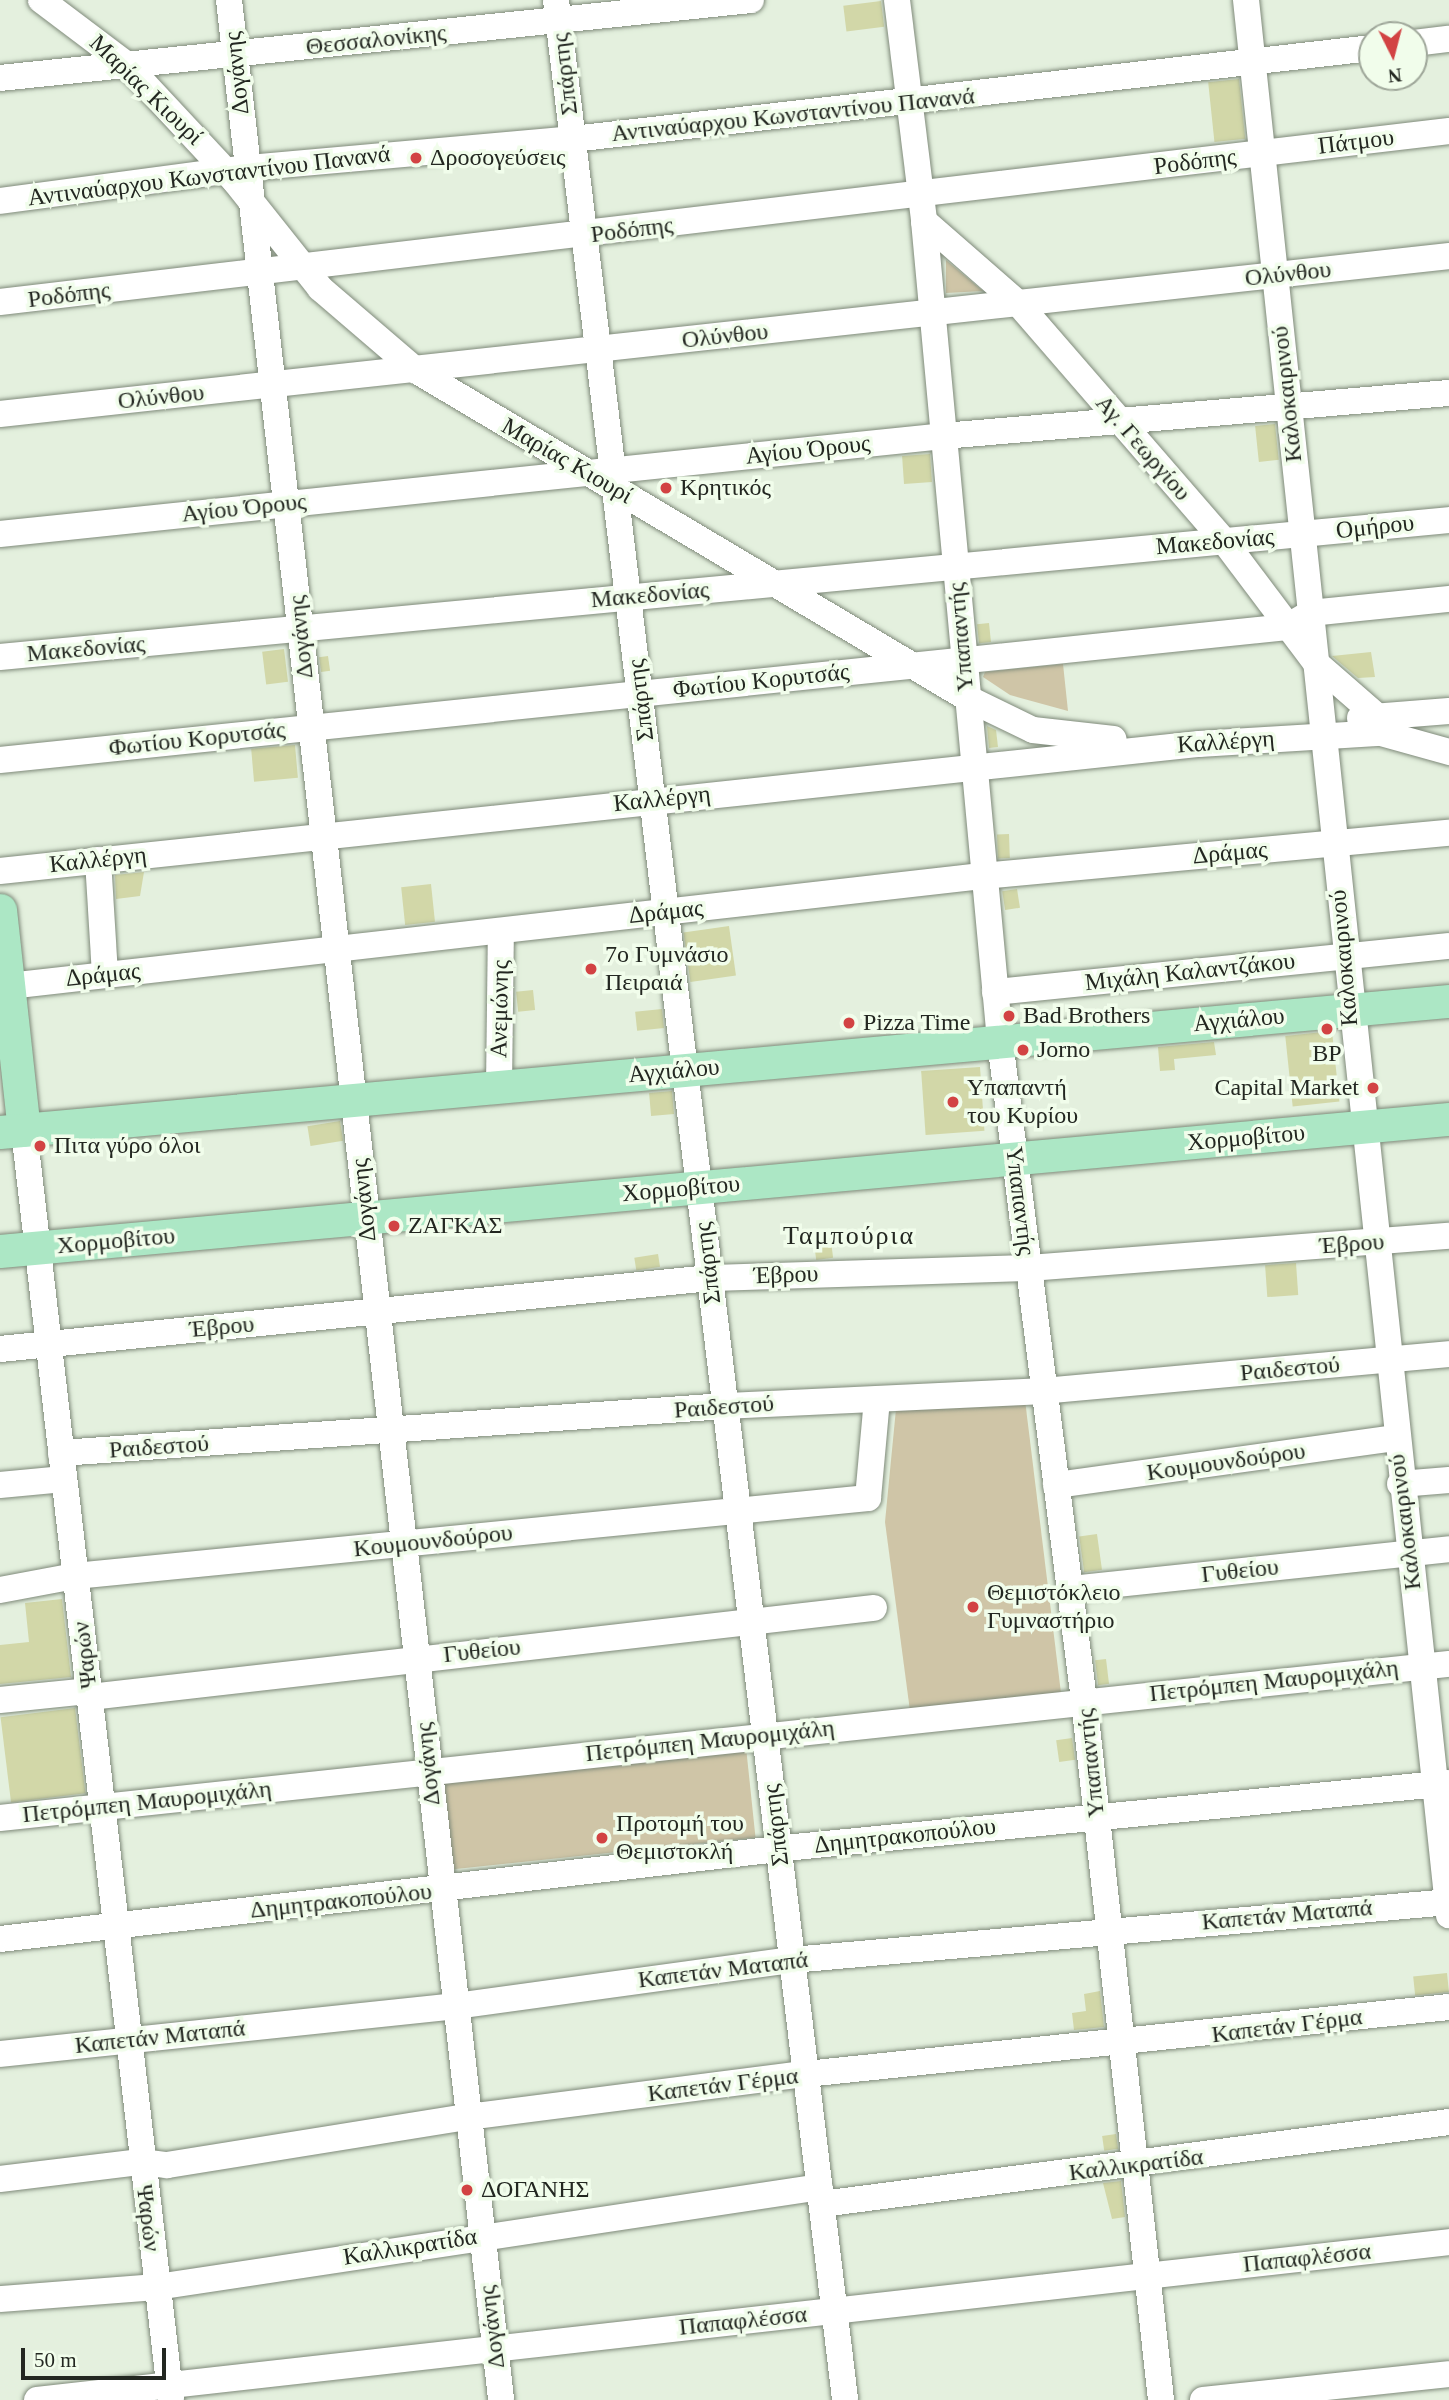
<!DOCTYPE html>
<meta charset="utf-8">
<style>
body{margin:0}
#map{position:relative;width:1449px;height:2400px;overflow:hidden;background:#e4f0de;font-family:"Times New Roman",serif}
div>[style]{position:absolute}
[style*='--x']{left:calc(var(--x)*1px);top:calc(var(--y)*1px);width:calc(var(--w)*1px);rotate:calc(var(--a)*1deg)}
.green>*{inset:0;background:#cfc5a7;transform-origin:0 0}
.building>*{inset:0;background:#d2d7a8;transform-origin:0 0}
.roads{filter:drop-shadow(0 0 2px #7f8a7a) drop-shadow(0 0 2px #7f8a7a)}
.minor>*{height:26px;margin:-13px;padding:0 13px;transform-origin:13px;border-radius:13px;background:#fff}
.major>*{height:33px;margin:-16.5px;padding:0 16.5px;transform-origin:16.5px;border-radius:16.5px;background:#ace7c5}
.dots>*{width:19px;height:19px;translate:-50% -50%;box-sizing:border-box;border:4px solid #f1fdeb;border-radius:50%}
span{translate:-50% -50%;white-space:nowrap;text-align:center;line-height:1.15;-webkit-text-stroke:7px #f1fdeb;paint-order:stroke}
.street-label{font-size:24px;color:#232721}
.poi-label{font-size:24px;color:#232721}
.left{translate:0 -50%;text-align:left}
.right{translate:-100% -50%;text-align:right}
.neighbourhood-label{font-size:26px;color:#232721;letter-spacing:2px}
.north{position:absolute;left:1358px;top:21px;width:70px;height:70px;box-sizing:border-box;background:#f1fdeb;border:2px solid #9fa79a;border-radius:50%;rotate:174deg;font-size:19px;font-weight:700;line-height:28px;text-align:center;color:#232721}
.north::after{content:'';display:block;margin:auto;width:24px;height:32px;background:#d24343;clip-path:polygon(50% 0,100% 100%,50% 72%,0 100%)}
.scale{position:absolute;left:21px;top:2348px;width:145px;height:32px;box-sizing:border-box;border:4px solid #232721;border-top:0;padding-left:9px;font-size:21px;line-height:24px;white-space:nowrap;color:#232721;-webkit-text-stroke:5px #f1fdeb;paint-order:stroke}
</style>
<div id="map">
<div class="green">
<i style="clip-path:polygon(946px 260px,983px 291px,946px 293px)"></i>
<i style="clip-path:polygon(1063px 664px,1068px 711px,1010px 695px,983px 677px,985px 672px)"></i>
<i style="clip-path:polygon(1025px 1400px,1061px 1693px,910px 1711px,885px 1522px,896px 1409px)"></i>
<i style="left:746px;top:1747px;width:91px;height:311px;rotate:84deg"></i>
</div>
<div class="building">
<i style="left:881px;top:1px;width:26px;height:38px;rotate:83deg"></i>
<i style="left:1239px;top:79px;width:60px;height:31px;rotate:84deg"></i>
<i style="left:1275px;top:424px;width:36px;height:20px;rotate:84deg"></i>
<i style="left:930px;top:454px;width:28px;height:28px;rotate:86deg"></i>
<i style="left:989px;top:623px;width:19px;height:12px;rotate:84deg"></i>
<i style="left:284px;top:649px;width:33px;height:22px;rotate:83deg"></i>
<i style="clip-path:polygon(1371px 652px,1375px 677px,1358px 678px,1332px 656px)"></i>
<i style="left:328px;top:656px;width:15px;height:9px;rotate:82deg"></i>
<i style="clip-path:polygon(987px 726px,996px 730px,998px 747px,989px 748px)"></i>
<i style="left:295px;top:745px;width:33px;height:44px;rotate:85deg"></i>
<i style="left:1009px;top:834px;width:24px;height:12px;rotate:88deg"></i>
<i style="clip-path:polygon(144px 872px,140px 896px,116px 899px,115px 875px)"></i>
<i style="left:431px;top:884px;width:38px;height:30px;rotate:84deg"></i>
<i style="left:1017px;top:889px;width:19px;height:15px;rotate:81deg"></i>
<i style="left:729px;top:926px;width:50px;height:46px;rotate:82deg"></i>
<i style="left:533px;top:990px;width:20px;height:17px;rotate:84deg"></i>
<i style="left:662px;top:1009px;width:19px;height:27px;rotate:84deg"></i>
<i style="left:1332px;top:1031px;width:71px;height:47px;rotate:84deg"></i>
<i style="clip-path:polygon(1214px 1042px,1216px 1055px,1174px 1059px,1175px 1070px,1160px 1071px,1158px 1047px)"></i>
<i style="left:980px;top:1067px;width:64px;height:59px;rotate:86deg"></i>
<i style="left:672px;top:1091px;width:23px;height:23px;rotate:85deg"></i>
<i style="left:340px;top:1121px;width:20px;height:33px;rotate:81deg"></i>
<i style="left:831px;top:1241px;width:17px;height:17px;rotate:83deg"></i>
<i style="left:658px;top:1254px;width:13px;height:24px;rotate:81deg"></i>
<i style="left:1296px;top:1263px;width:32px;height:31px;rotate:86deg"></i>
<i style="left:1097px;top:1534px;width:36px;height:18px;rotate:82deg"></i>
<i style="clip-path:polygon(62px 1599px,71px 1677px,0 1684px,0 1645px,29px 1642px,25px 1603px)"></i>
<i style="left:1106px;top:1659px;width:25px;height:11px;rotate:83deg"></i>
<i style="left:75px;top:1708px;width:86px;height:75px;rotate:83deg"></i>
<i style="left:1072px;top:1738px;width:22px;height:16px;rotate:82deg"></i>
<i style="left:1447px;top:1973px;width:19px;height:34px;rotate:84deg"></i>
<i style="clip-path:polygon(1100px 1991px,1104px 2027px,1074px 2030px,1072px 2013px,1086px 2011px,1084px 1994px)"></i>
<i style="left:1116px;top:2134px;width:15px;height:14px;rotate:82deg"></i>
<i style="clip-path:polygon(1121px 2181px,1125px 2217px,1112px 2219px,1103px 2183px)"></i>
</div>
<div class="roads">
<div class="minor">
<i style="--x:41;--y:0;--w:106;--a:37"></i>
<i style="--x:126;--y:64;--w:160;--a:47"></i>
<i style="--x:235;--y:181;--w:137;--a:51.5"></i>
<i style="--x:320;--y:288;--w:128;--a:40.6"></i>
<i style="--x:417;--y:371;--w:640;--a:30.73"></i>
<i style="--x:967;--y:698;--w:73;--a:25.9"></i>
<i style="--x:1033;--y:730;--w:81;--a:6.4"></i>
<i style="--x:229;--y:0;--w:2415;--a:83.53"></i>
<i style="--x:556;--y:0;--w:2417;--a:83.13"></i>
<i style="--x:897;--y:0;--w:223;--a:83"></i>
<i style="--x:924;--y:221;--w:824;--a:84.7"></i>
<i style="--x:1000;--y:1041;--w:664;--a:82.74"></i>
<i style="--x:1084;--y:1700;--w:704;--a:83.72"></i>
<i style="--x:1246;--y:0;--w:1926;--a:83.95"></i>
<i style="--x:1414;--y:43;--w:35;--a:-7"></i>
<i style="--x:0;--y:78;--w:755;--a:-5.93"></i>
<i style="--x:0;--y:201;--w:250;--a:-7.6"></i>
<i style="--x:248;--y:168;--w:326;--a:-5.1"></i>
<i style="--x:573;--y:139;--w:804;--a:-6.5"></i>
<i style="--x:924;--y:221;--w:125;--a:41.1"></i>
<i style="--x:1018;--y:303;--w:315;--a:49.1"></i>
<i style="--x:1224;--y:541;--w:153;--a:53"></i>
<i style="--x:1316;--y:663;--w:82;--a:41.1"></i>
<i style="--x:0;--y:302;--w:1459;--a:-6.73"></i>
<i style="--x:0;--y:414;--w:1458;--a:-6.22"></i>
<i style="--x:0;--y:534;--w:948;--a:-5.93"></i>
<i style="--x:943;--y:436;--w:508;--a:-4.86"></i>
<i style="--x:0;--y:657;--w:1455;--a:-5.4"></i>
<i style="--x:1360;--y:718;--w:89;--a:-4.5"></i>
<i style="--x:0;--y:760;--w:1294;--a:-5.9"></i>
<i style="--x:1287;--y:627;--w:27;--a:-31"></i>
<i style="--x:1310;--y:613;--w:140;--a:-5.8"></i>
<i style="--x:98;--y:860;--w:115;--a:86.5"></i>
<i style="--x:0;--y:871;--w:1206;--a:-6.05"></i>
<i style="--x:1199;--y:744;--w:182;--a:-3.5"></i>
<i style="--x:1381;--y:733;--w:71;--a:15.6"></i>
<i style="--x:0;--y:987;--w:988;--a:-6.45"></i>
<i style="--x:982;--y:876;--w:469;--a:-5.3"></i>
<i style="--x:995;--y:992;--w:456;--a:-5.8"></i>
<i style="--x:499;--y:1087;--w:156;--a:-89.3"></i>
<i style="--x:24;--y:1130;--w:1278;--a:83.4"></i>
<i style="--x:0;--y:1349;--w:714;--a:-5.71"></i>
<i style="--x:710;--y:1278;--w:319;--a:-1.8"></i>
<i style="--x:1029;--y:1268;--w:421;--a:-4.4"></i>
<i style="--x:61;--y:1453;--w:666;--a:-4.05"></i>
<i style="--x:725;--y:1406;--w:318;--a:-2.7"></i>
<i style="--x:1043;--y:1391;--w:408;--a:-5.2"></i>
<i style="--x:1400;--y:1484;--w:49;--a:-4.7"></i>
<i style="--x:0;--y:1485;--w:64;--a:-5.4"></i>
<i style="--x:1056;--y:1485;--w:343;--a:-7.9"></i>
<i style="--x:1070;--y:1589;--w:381;--a:-6"></i>
<i style="--x:0;--y:1590;--w:76;--a:-10.6"></i>
<i style="--x:75;--y:1576;--w:797;--a:-5.62"></i>
<i style="--x:868;--y:1498;--w:99;--a:-84.8"></i>
<i style="--x:90;--y:1697;--w:789;--a:-6.48"></i>
<i style="--x:0;--y:1700;--w:88;--a:-5.8"></i>
<i style="--x:0;--y:1818;--w:1457;--a:-6.07"></i>
<i style="--x:0;--y:1939;--w:800;--a:-6.6"></i>
<i style="--x:795;--y:1847;--w:657;--a:-5.59"></i>
<i style="--x:0;--y:2054;--w:458;--a:-6"></i>
<i style="--x:455;--y:2006;--w:340;--a:-7.8"></i>
<i style="--x:792;--y:1960;--w:660;--a:-5.04"></i>
<i style="--x:0;--y:2179;--w:142;--a:-6.9"></i>
<i style="--x:141;--y:2162;--w:26;--a:7"></i>
<i style="--x:167;--y:2165;--w:305;--a:-9.1"></i>
<i style="--x:468;--y:2117;--w:341;--a:-7.3"></i>
<i style="--x:806;--y:2074;--w:646;--a:-5.95"></i>
<i style="--x:822;--y:2204;--w:632;--a:-7.45"></i>
<i style="--x:0;--y:2299;--w:157;--a:-4.4"></i>
<i style="--x:157;--y:2287;--w:670;--a:-8.58"></i>
<i style="--x:37;--y:2400;--w:1421;--a:-6.38"></i>
<i style="--x:1203;--y:2400;--w:247;--a:-6"></i>
</div>
<div class="major">
<i style="--x:0;--y:910;--w:221;--a:83.8"></i>
<i style="--x:0;--y:1132;--w:1455;--a:-5.17"></i>
<i style="--x:0;--y:1251;--w:1455;--a:-5.21"></i>
</div>
</div>
<div class="dots">
<i style="left:416px;top:158px;background:#d24343"></i>
<i style="left:666px;top:488px;background:#d24343"></i>
<i style="left:591px;top:969px;background:#d24343"></i>
<i style="left:1009px;top:1016px;background:#d24343"></i>
<i style="left:849px;top:1023px;background:#d24343"></i>
<i style="left:1327px;top:1029px;background:#d24343"></i>
<i style="left:1023px;top:1050px;background:#d24343"></i>
<i style="left:1373px;top:1088px;background:#d24343"></i>
<i style="left:953px;top:1102px;background:#d24343"></i>
<i style="left:40px;top:1146px;background:#d24343"></i>
<i style="left:394px;top:1226px;background:#d24343"></i>
<i style="left:973px;top:1607px;background:#d24343"></i>
<i style="left:602px;top:1838px;background:#d24343"></i>
<i style="left:467px;top:2190px;background:#d24343"></i>
</div>
<div class="street-label">
<span style="left:376px;top:40px;rotate:-6deg">Θεσσαλονίκης</span>
<span style="left:237px;top:73px;rotate:-96deg">Δογάνης</span>
<span style="left:565px;top:74px;rotate:-97deg">Σπάρτης</span>
<span style="left:146px;top:90px;rotate:44deg">Μαρίας Κιουρί</span>
<span style="left:793px;top:115px;rotate:-6deg">Αντιναύαρχου Κωνσταντίνου Πανανά</span>
<span style="left:1356px;top:142px;rotate:-7deg">Πάτμου</span>
<span style="left:1195px;top:162px;rotate:-7deg">Ροδόπης</span>
<span style="left:209px;top:176px;rotate:-7deg">Αντιναύαρχου Κωνσταντίνου Πανανά</span>
<span style="left:632px;top:230px;rotate:-7deg">Ροδόπης</span>
<span style="left:1288px;top:274px;rotate:-6deg">Ολύνθου</span>
<span style="left:69px;top:295px;rotate:-7deg">Ροδόπης</span>
<span style="left:725px;top:336px;rotate:-6deg">Ολύνθου</span>
<span style="left:1287px;top:394px;rotate:-96deg">Καλοκαιρινού</span>
<span style="left:161px;top:397px;rotate:-6deg">Ολύνθου</span>
<span style="left:1143px;top:448px;rotate:49deg">Αγ. Γεωργίου</span>
<span style="left:808px;top:450px;rotate:-6deg">Αγίου Όρους</span>
<span style="left:567px;top:461px;rotate:30deg">Μαρίας Κιουρί</span>
<span style="left:244px;top:508px;rotate:-6deg">Αγίου Όρους</span>
<span style="left:1375px;top:527px;rotate:-6deg">Ομήρου</span>
<span style="left:1215px;top:542px;rotate:-5deg">Μακεδονίας</span>
<span style="left:650px;top:595px;rotate:-5deg">Μακεδονίας</span>
<span style="left:301px;top:637px;rotate:-96deg">Δογάνης</span>
<span style="left:961px;top:637px;rotate:-95deg">Υπαπαντής</span>
<span style="left:86px;top:649px;rotate:-5deg">Μακεδονίας</span>
<span style="left:761px;top:681px;rotate:-6deg">Φωτίου Κορυτσάς</span>
<span style="left:641px;top:700px;rotate:-97deg">Σπάρτης</span>
<span style="left:197px;top:739px;rotate:-6deg">Φωτίου Κορυτσάς</span>
<span style="left:1226px;top:742px;rotate:-4deg">Καλλέργη</span>
<span style="left:662px;top:799px;rotate:-6deg">Καλλέργη</span>
<span style="left:1230px;top:853px;rotate:-5deg">Δράμας</span>
<span style="left:98px;top:860px;rotate:-6deg">Καλλέργη</span>
<span style="left:666px;top:912px;rotate:-6deg">Δράμας</span>
<span style="left:1344px;top:958px;rotate:-95deg">Καλοκαιρινού</span>
<span style="left:1190px;top:972px;rotate:-6deg">Μιχάλη Καλαντζάκου</span>
<span style="left:103px;top:975px;rotate:-6deg">Δράμας</span>
<span style="left:500px;top:1009px;rotate:-89deg">Ανεμώνης</span>
<span style="left:1239px;top:1020px;rotate:-5deg">Αγχιάλου</span>
<span style="left:674px;top:1071px;rotate:-5deg">Αγχιάλου</span>
<span style="left:1246px;top:1138px;rotate:-5deg">Χορμοβίτου</span>
<span style="left:681px;top:1189px;rotate:-5deg">Χορμοβίτου</span>
<span style="left:364px;top:1200px;rotate:-96deg">Δογάνης</span>
<span style="left:1020px;top:1201px;rotate:83deg">Υπαπαντής</span>
<span style="left:116px;top:1241px;rotate:-5deg">Χορμοβίτου</span>
<span style="left:1352px;top:1244px;rotate:-4deg">Έβρου</span>
<span style="left:708px;top:1263px;rotate:-97deg">Σπάρτης</span>
<span style="left:786px;top:1275px;rotate:-2deg">Έβρου</span>
<span style="left:222px;top:1327px;rotate:-5deg">Έβρου</span>
<span style="left:1290px;top:1369px;rotate:-5deg">Ραιδεστού</span>
<span style="left:724px;top:1407px;rotate:-4deg">Ραιδεστού</span>
<span style="left:159px;top:1447px;rotate:-4deg">Ραιδεστού</span>
<span style="left:1226px;top:1462px;rotate:-8deg">Κουμουνδούρου</span>
<span style="left:1405px;top:1522px;rotate:-97deg">Καλοκαιρινού</span>
<span style="left:433px;top:1541px;rotate:-6deg">Κουμουνδούρου</span>
<span style="left:1240px;top:1571px;rotate:-6deg">Γυθείου</span>
<span style="left:482px;top:1651px;rotate:-6deg">Γυθείου</span>
<span style="left:85px;top:1655px;rotate:-97deg">Ψαρών</span>
<span style="left:1274px;top:1681px;rotate:-6deg">Πετρόμπεη Μαυρομιχάλη</span>
<span style="left:710px;top:1741px;rotate:-6deg">Πετρόμπεη Μαυρομιχάλη</span>
<span style="left:1091px;top:1763px;rotate:-96deg">Υπαπαντής</span>
<span style="left:428px;top:1764px;rotate:-96deg">Δογάνης</span>
<span style="left:147px;top:1802px;rotate:-6deg">Πετρόμπεη Μαυρομιχάλη</span>
<span style="left:776px;top:1825px;rotate:-97deg">Σπάρτης</span>
<span style="left:905px;top:1836px;rotate:-6deg">Δημητρακοπούλου</span>
<span style="left:341px;top:1901px;rotate:-6deg">Δημητρακοπούλου</span>
<span style="left:1287px;top:1915px;rotate:-5deg">Καπετάν Ματαπά</span>
<span style="left:723px;top:1970px;rotate:-7deg">Καπετάν Ματαπά</span>
<span style="left:1287px;top:2026px;rotate:-7deg">Καπετάν Γέρμα</span>
<span style="left:160px;top:2037px;rotate:-6deg">Καπετάν Ματαπά</span>
<span style="left:723px;top:2085px;rotate:-7deg">Καπετάν Γέρμα</span>
<span style="left:1136px;top:2165px;rotate:-7deg">Καλλικρατίδα</span>
<span style="left:148px;top:2218px;rotate:83deg">Ψαρών</span>
<span style="left:410px;top:2247px;rotate:-9deg">Καλλικρατίδα</span>
<span style="left:1307px;top:2258px;rotate:-6deg">Παπαφλέσσα</span>
<span style="left:743px;top:2321px;rotate:-6deg">Παπαφλέσσα</span>
<span style="left:492px;top:2327px;rotate:-97deg">Δογάνης</span>
</div>
<div class="poi-label">
<span class="left" style="left:430px;top:158px">Δροσογεύσεις</span>
<span class="left" style="left:680px;top:488px">Κρητικός</span>
<span class="left" style="left:605px;top:969px">7ο Γυμνάσιο<br>Πειραιά</span>
<span class="left" style="left:1023px;top:1016px">Bad Brothers</span>
<span class="left" style="left:863px;top:1023px">Pizza Time</span>
<span class="left" style="left:1037px;top:1050px">Jorno</span>
<span style="left:1327px;top:1054px">BP</span>
<span class="left" style="left:967px;top:1102px">Υπαπαντή<br>του Κυρίου</span>
<span class="right" style="left:1359px;top:1088px">Capital Market</span>
<span class="left" style="left:54px;top:1146px">Πιτα γύρο όλοι</span>
<span class="left" style="left:408px;top:1226px">ΖΑΓΚΑΣ</span>
<span class="left" style="left:987px;top:1607px">Θεμιστόκλειο<br>Γυμναστήριο</span>
<span class="left" style="left:616px;top:1838px">Προτομή του<br>Θεμιστοκλή</span>
<span class="left" style="left:481px;top:2190px">ΔΟΓΑΝΗΣ</span>
</div>
<div class="neighbourhood-label">
<span style="left:849px;top:1236px">Ταμπούρια</span>
</div>
<div class="north">N</div>
<div class="scale">50 m</div>
</div>
